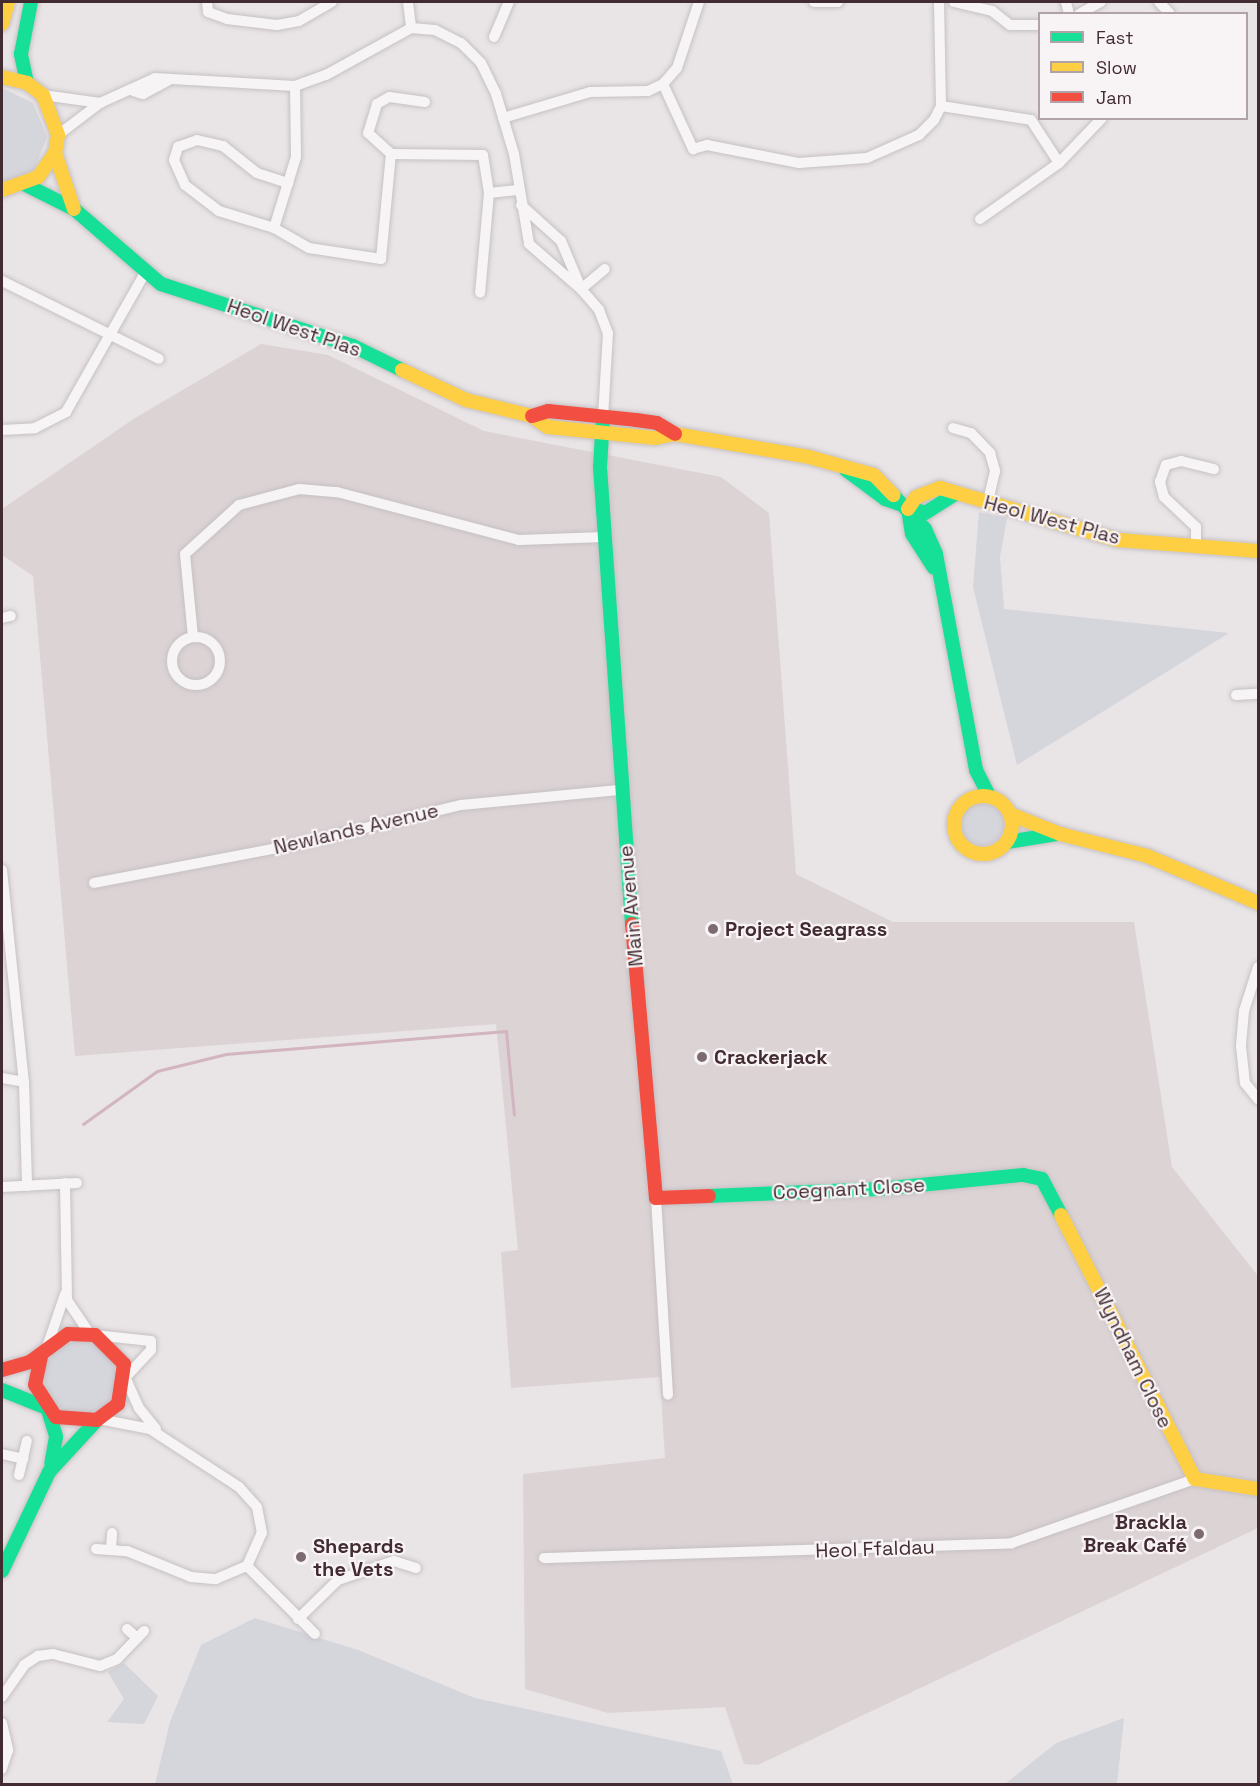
<!DOCTYPE html>
<meta charset="utf-8">
<style>
body{margin:0}
#map{position:relative;width:1260px;height:1786px;overflow:hidden;background:#e9e4e6;font-family:"Space Grotesk",sans-serif}
div>[style]{position:absolute}
[style*='--x']{left:calc(var(--x)*1px);top:calc(var(--y)*1px);width:calc(var(--w)*1px);rotate:calc(var(--a)*1deg)}
.built>*{inset:0;background:#dcd3d5}
.green>*{inset:0;background:#d5d5dc}
.round{border-radius:50%}
.stream>*{height:3px;margin:-1.5px;padding:0 1.5px;transform-origin:1.5px;border-radius:1.5px;background:#d2b5c1}
.roads{filter:drop-shadow(0 0 2px #c6c1c3) drop-shadow(0 0 2px #c6c1c3)}
.street>*{height:10px;margin:-5px;padding:0 5px;transform-origin:5px;border-radius:5px;background:#f6f4f4}
.street>.ring{margin:-5px;padding:0;box-sizing:content-box;background:none;border:10px solid #f6f4f4;border-radius:50%}
.fast>*{height:14px;margin:-7px;padding:0 7px;transform-origin:7px;border-radius:7px;background:#16e098}
.slow>*{height:14px;margin:-7px;padding:0 7px;transform-origin:7px;border-radius:7px;background:#ffcf43}
.slow>.ring{margin:-7px;padding:0;box-sizing:content-box;background:none;border:14px solid #ffcf43;border-radius:50%}
.jam>*{height:14px;margin:-7px;padding:0 7px;transform-origin:7px;border-radius:7px;background:#f24e42}
.dots>*{width:16px;height:16px;translate:-50% -50%;box-sizing:border-box;border:3px solid #f8f3f5;border-radius:50%}
span{translate:-50% -50%;white-space:nowrap;text-align:center;line-height:1.15;-webkit-text-stroke:4.5px #f8f3f5;paint-order:stroke}
.street-label{font-size:20px;color:#422c32}
.poi-label{font-size:20px;color:#422c32;font-weight:700}
.left{translate:0 -50%;text-align:left}
.right{translate:-100% -50%;text-align:right}
.frame{position:absolute;inset:0;border:3px solid #422c32;pointer-events:none}
.legend{position:absolute;left:1038px;top:12px;width:210px;height:108px;box-sizing:border-box;background:#f8f3f5;border:2px solid #afa3a7;margin:0;padding:8px 10px;list-style:none;font-size:18px;color:#422c32}
.legend li{display:flex;align-items:center;gap:12px;height:30px}
.legend b{width:30px;border:2px solid #afa3a7}
</style>
<div id="map">
<div class="built">
<i style="clip-path:polygon(261px 344px,328px 355px,484px 431px,721px 477px,769px 513px,796px 874px,893px 922px,1134px 922px,1172px 1167px,1258px 1276px,1258px 1528px,758px 1765px,744px 1764px,725px 1707px,608px 1713px,525px 1689px,523px 1474px,665px 1458px,660px 1377px,511px 1388px,501px 1252px,518px 1250px,496px 1024px,75px 1056px,33px 576px,2px 555px,2px 509px,135px 418px)"></i>
</div>
<div class="green">
<i style="clip-path:polygon(2px 88px,33px 103px,47px 137px,34px 170px,2px 185px)"></i>
<i style="clip-path:polygon(979px 512px,1007px 518px,1000px 557px,1004px 609px,1229px 633px,1017px 765px,973px 587px)"></i>
<i class="round" style="left:959px;top:800px;width:46px;height:46px"></i>
<i class="round" style="left:44px;top:1341px;width:74px;height:74px"></i>
<i style="clip-path:polygon(255px 1618px,358px 1650px,475px 1698px,721px 1751px,733px 1784px,155px 1784px,170px 1722px,201px 1645px)"></i>
<i style="clip-path:polygon(124px 1663px,158px 1696px,144px 1724px,107px 1722px,124px 1699px,108px 1672px)"></i>
<i style="clip-path:polygon(1124px 1718px,1117px 1784px,1005px 1784px,1056px 1743px)"></i>
</div>
<div class="stream">
<i style="--x:83;--y:1124;--w:91;--a:-35.6"></i>
<i style="--x:157;--y:1071;--w:71;--a:-13.8"></i>
<i style="--x:226;--y:1054;--w:281;--a:-4.7"></i>
<i style="--x:506;--y:1031;--w:84;--a:84.6"></i>
</div>
<div class="roads">
<div class="street">
<i style="--x:207;--y:2;--w:10;--a:84"></i>
<i style="--x:208;--y:12;--w:20;--a:20"></i>
<i style="--x:227;--y:19;--w:50;--a:6.8"></i>
<i style="--x:277;--y:25;--w:22;--a:-10"></i>
<i style="--x:299;--y:21;--w:38;--a:-30"></i>
<i style="--x:408;--y:2;--w:26;--a:83"></i>
<i style="--x:814;--y:2;--w:24;--a:0"></i>
<i style="--x:954;--y:2;--w:39;--a:13"></i>
<i style="--x:992;--y:11;--w:23;--a:38"></i>
<i style="--x:1010;--y:25;--w:30;--a:0"></i>
<i style="--x:1066;--y:2;--w:12;--a:76"></i>
<i style="--x:1159;--y:2;--w:16;--a:47"></i>
<i style="--x:1079;--y:14;--w:25;--a:-29"></i>
<i style="--x:494;--y:37;--w:38;--a:-67"></i>
<i style="--x:663;--y:84;--w:72;--a:65.2"></i>
<i style="--x:693;--y:149;--w:15;--a:-16"></i>
<i style="--x:707;--y:145;--w:94;--a:11.1"></i>
<i style="--x:799;--y:163;--w:68;--a:-4.2"></i>
<i style="--x:867;--y:158;--w:57;--a:-23.9"></i>
<i style="--x:919;--y:135;--w:21;--a:-45"></i>
<i style="--x:934;--y:120;--w:16;--a:-63"></i>
<i style="--x:941;--y:106;--w:104;--a:-91.1"></i>
<i style="--x:295;--y:86;--w:71;--a:89.2"></i>
<i style="--x:296;--y:157;--w:74;--a:107.2"></i>
<i style="--x:274;--y:228;--w:40;--a:29.7"></i>
<i style="--x:309;--y:248;--w:73;--a:8.7"></i>
<i style="--x:381;--y:259;--w:105;--a:-84.6"></i>
<i style="--x:133;--y:91;--w:10;--a:17"></i>
<i style="--x:143;--y:94;--w:30;--a:-28"></i>
<i style="--x:43;--y:95;--w:58;--a:8"></i>
<i style="--x:425;--y:102;--w:36;--a:-172"></i>
<i style="--x:389;--y:97;--w:14;--a:150"></i>
<i style="--x:377;--y:104;--w:30;--a:107"></i>
<i style="--x:368;--y:133;--w:31;--a:42"></i>
<i style="--x:391;--y:154;--w:92;--a:0.6"></i>
<i style="--x:483;--y:155;--w:38;--a:81"></i>
<i style="--x:489;--y:193;--w:100;--a:95.1"></i>
<i style="--x:941;--y:106;--w:91;--a:8.8"></i>
<i style="--x:1031;--y:120;--w:51;--a:56.9"></i>
<i style="--x:503;--y:118;--w:91;--a:-16.6"></i>
<i style="--x:590;--y:92;--w:58;--a:-1"></i>
<i style="--x:648;--y:91;--w:17;--a:-25"></i>
<i style="--x:663;--y:84;--w:21;--a:-49"></i>
<i style="--x:677;--y:68;--w:70;--a:-71.6"></i>
<i style="--x:58;--y:135;--w:53;--a:-37.3"></i>
<i style="--x:100;--y:103;--w:60;--a:-24.4"></i>
<i style="--x:155;--y:78;--w:140;--a:3.3"></i>
<i style="--x:295;--y:86;--w:33;--a:-20"></i>
<i style="--x:326;--y:75;--w:97;--a:-28.9"></i>
<i style="--x:411;--y:28;--w:24;--a:5"></i>
<i style="--x:435;--y:30;--w:29;--a:27"></i>
<i style="--x:461;--y:43;--w:28;--a:45"></i>
<i style="--x:481;--y:63;--w:34;--a:64"></i>
<i style="--x:496;--y:94;--w:63;--a:73.3"></i>
<i style="--x:514;--y:154;--w:91;--a:80.5"></i>
<i style="--x:529;--y:244;--w:69;--a:40.9"></i>
<i style="--x:581;--y:289;--w:28;--a:49"></i>
<i style="--x:599;--y:310;--w:25;--a:69"></i>
<i style="--x:608;--y:333;--w:84;--a:93.4"></i>
<i style="--x:489;--y:193;--w:31;--a:-6"></i>
<i style="--x:521;--y:205;--w:54;--a:42"></i>
<i style="--x:561;--y:241;--w:49;--a:67.1"></i>
<i style="--x:980;--y:219;--w:97;--a:-35.3"></i>
<i style="--x:1059;--y:163;--w:62;--a:-46.3"></i>
<i style="--x:274;--y:228;--w:58;--a:-162.8"></i>
<i style="--x:219;--y:211;--w:43;--a:-142.6"></i>
<i style="--x:185;--y:185;--w:27;--a:-114"></i>
<i style="--x:174;--y:160;--w:14;--a:-73"></i>
<i style="--x:178;--y:147;--w:20;--a:-20"></i>
<i style="--x:197;--y:140;--w:27;--a:13"></i>
<i style="--x:223;--y:146;--w:43;--a:38.5"></i>
<i style="--x:257;--y:173;--w:33;--a:18"></i>
<i style="--x:2;--y:281;--w:175;--a:26.4"></i>
<i style="--x:581;--y:289;--w:31;--a:-40"></i>
<i style="--x:953;--y:428;--w:19;--a:16"></i>
<i style="--x:971;--y:433;--w:28;--a:46"></i>
<i style="--x:990;--y:453;--w:19;--a:74"></i>
<i style="--x:995;--y:471;--w:32;--a:103"></i>
<i style="--x:2;--y:430;--w:33;--a:-3"></i>
<i style="--x:35;--y:428;--w:35;--a:-27"></i>
<i style="--x:66;--y:412;--w:160;--a:-60.4"></i>
<i style="--x:1196;--y:544;--w:17;--a:-90"></i>
<i style="--x:1196;--y:527;--w:44;--a:-136.8"></i>
<i style="--x:1164;--y:497;--w:16;--a:-105"></i>
<i style="--x:1160;--y:482;--w:18;--a:-71"></i>
<i style="--x:1166;--y:465;--w:16;--a:-15"></i>
<i style="--x:1181;--y:461;--w:34;--a:14"></i>
<i style="--x:2;--y:618;--w:9;--a:-13"></i>
<i class="ring" style="left:172px;top:637px;width:38px;height:38px"></i>
<i style="--x:193;--y:637;--w:83;--a:-95.5"></i>
<i style="--x:185;--y:554;--w:73;--a:-42.2"></i>
<i style="--x:239;--y:505;--w:62;--a:-14.9"></i>
<i style="--x:299;--y:489;--w:38;--a:5"></i>
<i style="--x:337;--y:492;--w:188;--a:14.8"></i>
<i style="--x:519;--y:540;--w:86;--a:-2"></i>
<i style="--x:1236;--y:695;--w:22;--a:-3"></i>
<i style="--x:2;--y:870;--w:213;--a:84.1"></i>
<i style="--x:94;--y:883;--w:208;--a:-10.8"></i>
<i style="--x:298;--y:844;--w:168;--a:-13.5"></i>
<i style="--x:461;--y:805;--w:161;--a:-5.4"></i>
<i style="--x:1258;--y:967;--w:46;--a:107.7"></i>
<i style="--x:1244;--y:1011;--w:35;--a:95"></i>
<i style="--x:1241;--y:1046;--w:37;--a:84"></i>
<i style="--x:1245;--y:1083;--w:21;--a:51"></i>
<i style="--x:2;--y:1078;--w:22;--a:10"></i>
<i style="--x:24;--y:1082;--w:104;--a:88.3"></i>
<i style="--x:65;--y:1183;--w:117;--a:89"></i>
<i style="--x:67;--y:1300;--w:40;--a:56"></i>
<i style="--x:2;--y:1187;--w:75;--a:-3.1"></i>
<i style="--x:656;--y:1198;--w:197;--a:86.5"></i>
<i style="--x:95;--y:1335;--w:56;--a:6.1"></i>
<i style="--x:151;--y:1341;--w:9;--a:90"></i>
<i style="--x:151;--y:1350;--w:37;--a:133"></i>
<i style="--x:47;--y:1347;--w:56;--a:-71.2"></i>
<i style="--x:126;--y:1379;--w:32;--a:66"></i>
<i style="--x:139;--y:1408;--w:27;--a:51"></i>
<i style="--x:2;--y:1454;--w:22;--a:13"></i>
<i style="--x:19;--y:1475;--w:35;--a:-77"></i>
<i style="--x:96;--y:1549;--w:31;--a:4"></i>
<i style="--x:127;--y:1551;--w:69;--a:22.1"></i>
<i style="--x:191;--y:1577;--w:25;--a:5"></i>
<i style="--x:216;--y:1579;--w:34;--a:-23"></i>
<i style="--x:247;--y:1566;--w:36;--a:-66"></i>
<i style="--x:262;--y:1533;--w:26;--a:-101"></i>
<i style="--x:257;--y:1507;--w:27;--a:-132"></i>
<i style="--x:239;--y:1487;--w:106;--a:-146.9"></i>
<i style="--x:150;--y:1429;--w:52;--a:-168.9"></i>
<i style="--x:111;--y:1549;--w:16;--a:-86"></i>
<i style="--x:544;--y:1558;--w:468;--a:-1.8"></i>
<i style="--x:1012;--y:1543;--w:194;--a:-19.3"></i>
<i style="--x:247;--y:1566;--w:96;--a:45"></i>
<i style="--x:298;--y:1619;--w:56;--a:-44.3"></i>
<i style="--x:338;--y:1580;--w:59;--a:-18.7"></i>
<i style="--x:394;--y:1561;--w:23;--a:18"></i>
<i style="--x:127;--y:1629;--w:13;--a:42"></i>
<i style="--x:2;--y:1697;--w:39;--a:-55"></i>
<i style="--x:24;--y:1665;--w:17;--a:-33"></i>
<i style="--x:38;--y:1656;--w:15;--a:-8"></i>
<i style="--x:53;--y:1654;--w:49;--a:14.3"></i>
<i style="--x:100;--y:1666;--w:18;--a:-22"></i>
<i style="--x:117;--y:1659;--w:39;--a:-46"></i>
<i style="--x:2;--y:1723;--w:28;--a:77"></i>
<i style="--x:8;--y:1750;--w:20;--a:108"></i>
</div>
<div class="fast">
<i style="--x:27;--y:83;--w:30;--a:-102"></i>
<i style="--x:21;--y:54;--w:53;--a:-79.1"></i>
<i style="--x:26;--y:185;--w:54;--a:26.6"></i>
<i style="--x:74;--y:209;--w:115;--a:40.8"></i>
<i style="--x:161;--y:284;--w:202;--a:17.9"></i>
<i style="--x:353;--y:346;--w:55;--a:26.1"></i>
<i style="--x:603;--y:417;--w:50;--a:93.4"></i>
<i style="--x:600;--y:467;--w:458;--a:86"></i>
<i style="--x:846;--y:470;--w:49;--a:36.6"></i>
<i style="--x:885;--y:499;--w:42;--a:19.3"></i>
<i style="--x:925;--y:513;--w:36;--a:-32"></i>
<i style="--x:893;--y:495;--w:47;--a:46.7"></i>
<i style="--x:925;--y:529;--w:27;--a:66"></i>
<i style="--x:936;--y:554;--w:220;--a:79.5"></i>
<i style="--x:976;--y:770;--w:29;--a:63"></i>
<i style="--x:908;--y:509;--w:25;--a:81"></i>
<i style="--x:912;--y:534;--w:40;--a:57.1"></i>
<i style="--x:1007;--y:842;--w:52;--a:-8.9"></i>
<i style="--x:709;--y:1196;--w:170;--a:-2.4"></i>
<i style="--x:879;--y:1189;--w:145;--a:-5.6"></i>
<i style="--x:1023;--y:1175;--w:19;--a:12"></i>
<i style="--x:1042;--y:1179;--w:41;--a:62.2"></i>
<i style="--x:2;--y:1390;--w:45;--a:22"></i>
<i style="--x:48;--y:1410;--w:28;--a:73"></i>
<i style="--x:56;--y:1437;--w:27;--a:100"></i>
<i style="--x:2;--y:1571;--w:110;--a:-64.6"></i>
<i style="--x:49;--y:1472;--w:68;--a:-47.4"></i>
</div>
<div class="slow">
<i style="--x:2;--y:24;--w:23;--a:-75"></i>
<i style="--x:2;--y:77;--w:26;--a:13"></i>
<i style="--x:27;--y:83;--w:20;--a:37"></i>
<i style="--x:43;--y:95;--w:43;--a:69.4"></i>
<i style="--x:58;--y:135;--w:18;--a:99"></i>
<i style="--x:55;--y:153;--w:29;--a:125"></i>
<i style="--x:38;--y:177;--w:38;--a:160"></i>
<i style="--x:55;--y:153;--w:59;--a:71.3"></i>
<i style="--x:402;--y:370;--w:71;--a:25.1"></i>
<i style="--x:466;--y:400;--w:68;--a:13.6"></i>
<i style="--x:532;--y:416;--w:19;--a:35"></i>
<i style="--x:548;--y:427;--w:108;--a:5.9"></i>
<i style="--x:655;--y:438;--w:20;--a:-11"></i>
<i style="--x:675;--y:434;--w:136;--a:9.7"></i>
<i style="--x:809;--y:457;--w:67;--a:15.5"></i>
<i style="--x:874;--y:475;--w:28;--a:46"></i>
<i style="--x:908;--y:509;--w:14;--a:-56"></i>
<i style="--x:916;--y:497;--w:26;--a:-21"></i>
<i style="--x:940;--y:488;--w:185;--a:16.3"></i>
<i style="--x:1118;--y:540;--w:140;--a:4.5"></i>
<i class="ring" style="left:954px;top:796px;width:44px;height:44px"></i>
<i style="--x:1010;--y:814;--w:54;--a:21.8"></i>
<i style="--x:1060;--y:834;--w:90;--a:14.2"></i>
<i style="--x:1147;--y:856;--w:121;--a:22.9"></i>
<i style="--x:1061;--y:1215;--w:296;--a:63.1"></i>
<i style="--x:1195;--y:1479;--w:64;--a:9"></i>
</div>
<div class="jam">
<i style="--x:532;--y:416;--w:17;--a:-17"></i>
<i style="--x:548;--y:411;--w:88;--a:5.8"></i>
<i style="--x:636;--y:420;--w:21;--a:8"></i>
<i style="--x:657;--y:423;--w:21;--a:31"></i>
<i style="--x:632;--y:924;--w:275;--a:85"></i>
<i style="--x:656;--y:1198;--w:53;--a:-2.2"></i>
<i style="--x:2;--y:1370;--w:29;--a:-16"></i>
<i style="--x:30;--y:1362;--w:47;--a:-36.4"></i>
<i style="--x:68;--y:1334;--w:27;--a:2"></i>
<i style="--x:95;--y:1335;--w:41;--a:45"></i>
<i style="--x:124;--y:1364;--w:40;--a:98.5"></i>
<i style="--x:118;--y:1404;--w:26;--a:143"></i>
<i style="--x:97;--y:1420;--w:41;--a:-175.8"></i>
<i style="--x:56;--y:1417;--w:38;--a:-123"></i>
<i style="--x:35;--y:1385;--w:30;--a:-78"></i>
</div>
</div>
<div class="dots">
<i style="left:713px;top:929px;background:#7c6c71"></i>
<i style="left:702px;top:1057px;background:#7c6c71"></i>
<i style="left:1199px;top:1534px;background:#7c6c71"></i>
<i style="left:301px;top:1557px;background:#7c6c71"></i>
</div>
<div class="street-label">
<span style="left:294px;top:328px;rotate:19deg">Heol West Plas</span>
<span style="left:1052px;top:520px;rotate:15deg">Heol West Plas</span>
<span style="left:356px;top:829px;rotate:-13deg">Newlands Avenue</span>
<span style="left:631px;top:906px;rotate:-95deg">Main Avenue</span>
<span style="left:849px;top:1189px;rotate:-3deg">Coegnant Close</span>
<span style="left:1133px;top:1358px;rotate:64deg">Wyndham Close</span>
<span style="left:875px;top:1549px;rotate:-2deg">Heol Ffaldau</span>
</div>
<div class="poi-label">
<span class="left" style="left:725px;top:929px">Project Seagrass</span>
<span class="left" style="left:714px;top:1057px">Crackerjack</span>
<span class="right" style="left:1187px;top:1534px">Brackla<br>Break Café</span>
<span class="left" style="left:313px;top:1558px">Shepards<br>the Vets</span>
</div>
<div class="frame"></div>
<ul class="legend">
<li><b style="height:8px;background:#16e098"></b>Fast</li>
<li><b style="height:8px;background:#ffcf43"></b>Slow</li>
<li><b style="height:8px;background:#f24e42"></b>Jam</li>
</ul>
</div>
